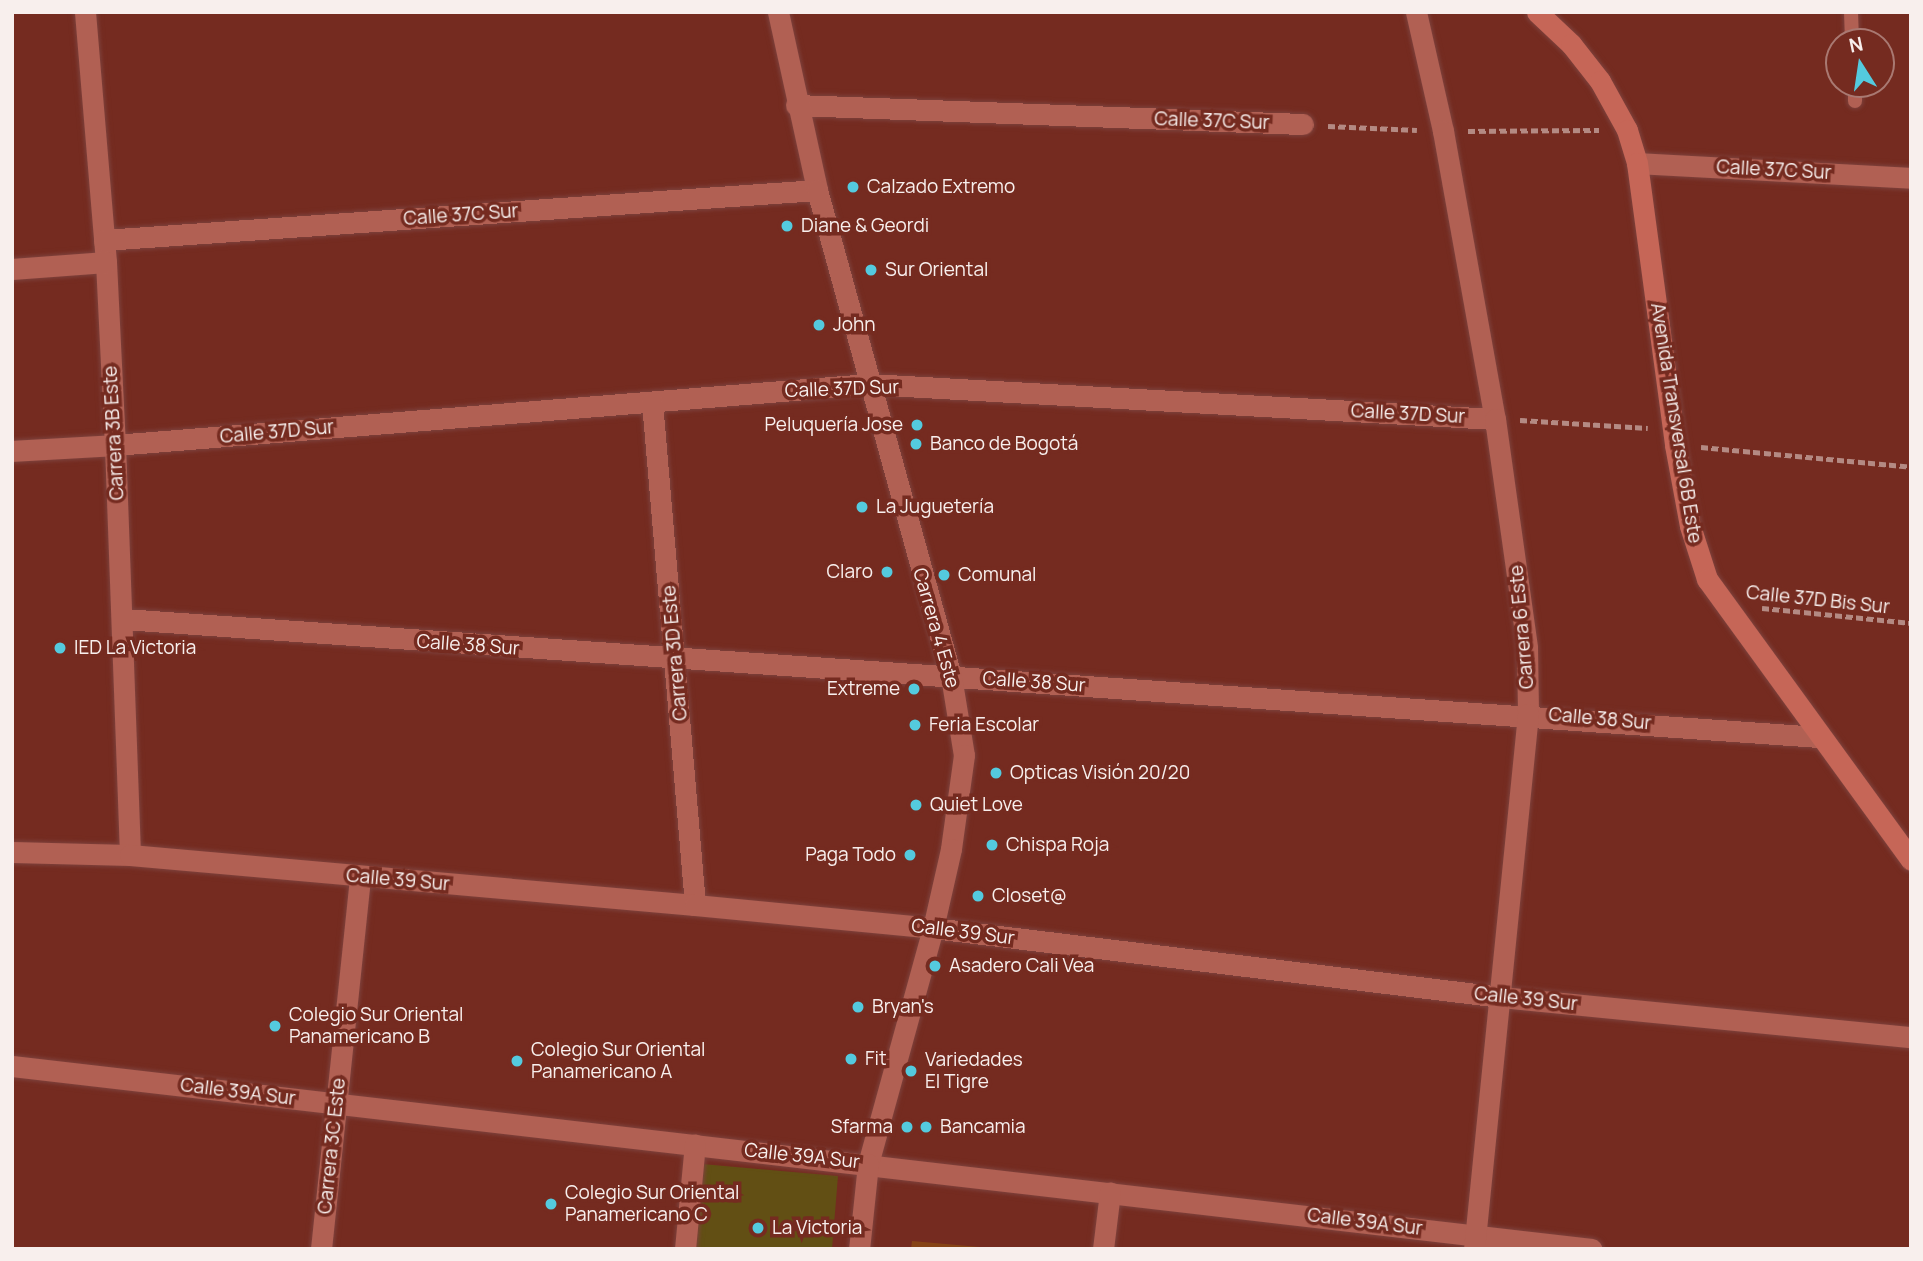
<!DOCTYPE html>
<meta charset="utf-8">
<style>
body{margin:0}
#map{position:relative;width:1923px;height:1261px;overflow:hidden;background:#752b20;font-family:Manrope,sans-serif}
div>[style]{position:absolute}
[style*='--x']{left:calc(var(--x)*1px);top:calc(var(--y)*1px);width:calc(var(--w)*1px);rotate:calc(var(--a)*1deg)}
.green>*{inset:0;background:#624f14}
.building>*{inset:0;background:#864316}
.path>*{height:4.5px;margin-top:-2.25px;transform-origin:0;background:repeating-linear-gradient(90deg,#b48a83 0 7px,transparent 0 10.5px)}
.roads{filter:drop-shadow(0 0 2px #7d423d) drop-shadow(0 0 2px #7d423d)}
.service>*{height:14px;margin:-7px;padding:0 7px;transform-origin:7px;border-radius:7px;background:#b16053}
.minor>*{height:21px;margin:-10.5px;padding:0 10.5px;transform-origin:10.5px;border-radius:10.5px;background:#b16053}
.tertiary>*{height:21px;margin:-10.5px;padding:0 10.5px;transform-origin:10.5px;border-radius:10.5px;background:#b16053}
.secondary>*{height:21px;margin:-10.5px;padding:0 10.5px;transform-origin:10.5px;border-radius:10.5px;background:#c66657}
.dots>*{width:19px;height:19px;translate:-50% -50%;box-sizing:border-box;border:4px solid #752b20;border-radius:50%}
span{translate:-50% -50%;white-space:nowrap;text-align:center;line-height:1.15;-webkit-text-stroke:7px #752b20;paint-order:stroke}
.street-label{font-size:19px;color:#f8efed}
.poi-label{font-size:19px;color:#f8efed}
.left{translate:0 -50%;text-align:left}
.right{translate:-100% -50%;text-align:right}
.frame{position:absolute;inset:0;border:14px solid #f8efed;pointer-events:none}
.north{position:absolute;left:1825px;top:28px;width:70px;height:70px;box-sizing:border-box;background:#752b20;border:2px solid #a97972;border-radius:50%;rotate:348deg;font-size:19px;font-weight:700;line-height:28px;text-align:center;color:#f8efed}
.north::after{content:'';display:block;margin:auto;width:24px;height:32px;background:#54cade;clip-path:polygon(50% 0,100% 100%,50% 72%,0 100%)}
</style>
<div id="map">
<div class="green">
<i style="clip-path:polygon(702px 1164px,838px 1176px,832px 1249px,694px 1249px)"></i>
</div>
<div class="building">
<i style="clip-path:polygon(912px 1241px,980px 1247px,980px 1249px,911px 1249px)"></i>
</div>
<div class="path">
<i style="--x:1328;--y:126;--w:89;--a:2.6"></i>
<i style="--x:1468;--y:131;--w:131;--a:-0.4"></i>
<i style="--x:1520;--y:420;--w:128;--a:3.6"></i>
<i style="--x:1701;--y:447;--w:211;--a:5.4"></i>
<i style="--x:1762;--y:608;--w:150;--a:5.7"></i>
</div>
<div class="roads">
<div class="service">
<i style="--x:1851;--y:12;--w:30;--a:88"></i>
<i style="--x:1855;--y:84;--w:17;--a:90"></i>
</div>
<div class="minor">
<i style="--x:85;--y:12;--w:251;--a:85.2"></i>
<i style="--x:106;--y:262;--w:183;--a:87.2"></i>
<i style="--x:115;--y:445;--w:756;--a:-4.63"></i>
<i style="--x:869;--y:384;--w:627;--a:3.2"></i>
<i style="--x:796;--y:105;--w:507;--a:2.15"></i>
<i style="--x:1637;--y:163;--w:274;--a:3.1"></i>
<i style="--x:104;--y:240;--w:715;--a:-4.01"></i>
<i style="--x:12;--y:269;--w:94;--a:-4.3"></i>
<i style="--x:652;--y:402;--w:505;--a:85.11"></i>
<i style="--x:123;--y:619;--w:1701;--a:3.98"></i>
<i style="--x:12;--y:1066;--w:1590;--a:6.61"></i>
<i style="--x:321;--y:1249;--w:374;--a:-84"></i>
<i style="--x:685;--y:1249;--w:105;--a:-84.6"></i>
<i style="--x:1103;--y:1249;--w:57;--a:-83"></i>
</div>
<div class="tertiary">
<i style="--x:778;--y:12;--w:182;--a:77.6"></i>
<i style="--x:817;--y:190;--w:504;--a:74.59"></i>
<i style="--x:951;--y:676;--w:80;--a:80.7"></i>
<i style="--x:964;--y:755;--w:95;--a:97.9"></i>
<i style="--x:951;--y:849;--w:81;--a:102.8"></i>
<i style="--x:933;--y:928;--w:245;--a:105.4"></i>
<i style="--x:868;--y:1164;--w:85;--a:96"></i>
<i style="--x:1416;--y:12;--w:122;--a:77.2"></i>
<i style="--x:1443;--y:131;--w:293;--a:79.8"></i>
<i style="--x:1495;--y:419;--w:231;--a:82"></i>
<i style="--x:1527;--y:648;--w:66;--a:89.1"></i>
<i style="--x:1528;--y:714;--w:538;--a:95.76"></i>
<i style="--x:12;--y:451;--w:103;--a:-3.3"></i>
<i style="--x:115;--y:445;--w:410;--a:87.9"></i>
<i style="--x:12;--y:852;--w:118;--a:1.5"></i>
<i style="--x:130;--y:855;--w:567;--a:5.06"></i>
<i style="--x:695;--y:905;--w:239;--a:5.5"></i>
<i style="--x:933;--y:928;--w:572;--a:6.93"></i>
<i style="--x:1501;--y:997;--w:412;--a:5.6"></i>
</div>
<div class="secondary">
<i style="--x:1537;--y:12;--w:47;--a:43.3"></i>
<i style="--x:1571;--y:44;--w:47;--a:51.9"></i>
<i style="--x:1600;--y:81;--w:56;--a:61.1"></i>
<i style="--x:1627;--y:130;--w:34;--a:73"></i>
<i style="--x:1637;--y:163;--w:285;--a:82.3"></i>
<i style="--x:1675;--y:445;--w:82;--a:79.5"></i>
<i style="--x:1690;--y:526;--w:56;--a:72.2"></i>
<i style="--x:1707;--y:579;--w:347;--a:54"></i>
</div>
</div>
<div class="dots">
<i style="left:853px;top:187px;background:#54cade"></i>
<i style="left:787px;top:226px;background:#54cade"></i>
<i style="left:871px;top:270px;background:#54cade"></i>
<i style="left:819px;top:325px;background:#54cade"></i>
<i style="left:917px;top:425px;background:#54cade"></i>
<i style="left:916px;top:444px;background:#54cade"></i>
<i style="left:862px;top:507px;background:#54cade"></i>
<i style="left:887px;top:572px;background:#54cade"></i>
<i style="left:944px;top:575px;background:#54cade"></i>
<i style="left:60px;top:648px;background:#54cade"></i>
<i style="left:914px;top:689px;background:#54cade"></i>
<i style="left:915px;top:725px;background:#54cade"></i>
<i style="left:996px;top:773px;background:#54cade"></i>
<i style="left:916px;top:805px;background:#54cade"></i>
<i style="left:992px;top:845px;background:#54cade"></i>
<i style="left:910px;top:855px;background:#54cade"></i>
<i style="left:978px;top:896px;background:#54cade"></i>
<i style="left:935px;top:966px;background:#54cade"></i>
<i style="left:858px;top:1007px;background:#54cade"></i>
<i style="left:275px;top:1026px;background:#54cade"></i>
<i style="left:851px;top:1059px;background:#54cade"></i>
<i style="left:517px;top:1061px;background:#54cade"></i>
<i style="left:911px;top:1071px;background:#54cade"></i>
<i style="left:907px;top:1127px;background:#54cade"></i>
<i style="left:926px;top:1127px;background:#54cade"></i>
<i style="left:551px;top:1204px;background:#54cade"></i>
<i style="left:758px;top:1228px;background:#54cade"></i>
</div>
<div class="street-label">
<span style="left:1212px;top:121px;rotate:2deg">Calle 37C Sur</span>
<span style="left:1774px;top:170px;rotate:3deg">Calle 37C Sur</span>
<span style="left:461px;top:215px;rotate:-4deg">Calle 37C Sur</span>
<span style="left:842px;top:389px;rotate:-2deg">Calle 37D Sur</span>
<span style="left:1408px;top:414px;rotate:3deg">Calle 37D Sur</span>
<span style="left:1676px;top:423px;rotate:81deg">Avenida Transversal 6B Este</span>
<span style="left:277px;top:432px;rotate:-5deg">Calle 37D Sur</span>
<span style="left:114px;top:433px;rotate:-93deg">Carrera 3B Este</span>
<span style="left:1818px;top:600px;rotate:6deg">Calle 37D Bis Sur</span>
<span style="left:1522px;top:627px;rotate:-95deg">Carrera 6 Este</span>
<span style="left:936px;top:628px;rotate:74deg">Carrera 4 Este</span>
<span style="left:468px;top:645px;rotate:4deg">Calle 38 Sur</span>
<span style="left:675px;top:653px;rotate:-95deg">Carrera 3D Este</span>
<span style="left:1034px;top:682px;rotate:4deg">Calle 38 Sur</span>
<span style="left:1600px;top:719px;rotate:5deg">Calle 38 Sur</span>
<span style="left:398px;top:880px;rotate:5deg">Calle 39 Sur</span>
<span style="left:963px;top:932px;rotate:7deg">Calle 39 Sur</span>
<span style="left:1526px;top:999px;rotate:6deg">Calle 39 Sur</span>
<span style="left:238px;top:1092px;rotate:7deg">Calle 39A Sur</span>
<span style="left:332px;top:1146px;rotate:-84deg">Carrera 3C Este</span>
<span style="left:802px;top:1156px;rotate:6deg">Calle 39A Sur</span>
<span style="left:1365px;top:1222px;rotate:7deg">Calle 39A Sur</span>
</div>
<div class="poi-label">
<span class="left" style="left:867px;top:187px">Calzado Extremo</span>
<span class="left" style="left:801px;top:226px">Diane &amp; Geordi</span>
<span class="left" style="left:885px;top:270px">Sur Oriental</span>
<span class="left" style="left:833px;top:325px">John</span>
<span class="right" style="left:903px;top:425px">Peluquería Jose</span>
<span class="left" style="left:930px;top:444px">Banco de Bogotá</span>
<span class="left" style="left:876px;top:507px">La Juguetería</span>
<span class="right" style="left:873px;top:572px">Claro</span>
<span class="left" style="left:958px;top:575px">Comunal</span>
<span class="left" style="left:74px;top:648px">IED La Victoria</span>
<span class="right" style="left:900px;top:689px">Extreme</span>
<span class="left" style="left:929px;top:725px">Feria Escolar</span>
<span class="left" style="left:1010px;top:773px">Opticas Visión 20/20</span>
<span class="left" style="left:930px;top:805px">Quiet Love</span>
<span class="left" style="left:1006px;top:845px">Chispa Roja</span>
<span class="right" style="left:896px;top:855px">Paga Todo</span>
<span class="left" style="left:992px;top:896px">Closet@</span>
<span class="left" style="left:949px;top:966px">Asadero Cali Vea</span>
<span class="left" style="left:872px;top:1007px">Bryan's</span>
<span class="left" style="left:289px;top:1026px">Colegio Sur Oriental<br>Panamericano B</span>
<span class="left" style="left:531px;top:1061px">Colegio Sur Oriental<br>Panamericano A</span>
<span class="left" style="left:865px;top:1059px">Fit</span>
<span class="left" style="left:925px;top:1071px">Variedades<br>El Tigre</span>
<span class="right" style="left:893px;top:1127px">Sfarma</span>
<span class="left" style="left:940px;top:1127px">Bancamia</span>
<span class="left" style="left:565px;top:1204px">Colegio Sur Oriental<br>Panamericano C</span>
<span class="left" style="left:772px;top:1228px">La Victoria</span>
</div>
<div class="frame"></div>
<div class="north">N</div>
</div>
